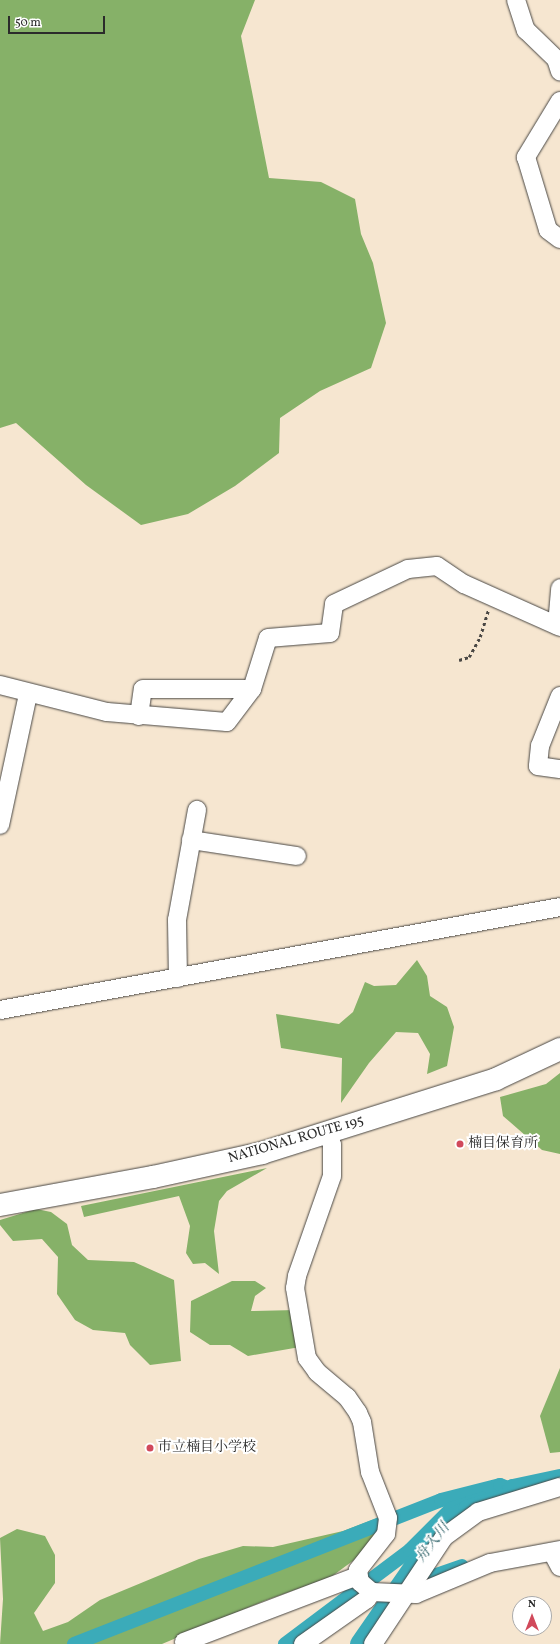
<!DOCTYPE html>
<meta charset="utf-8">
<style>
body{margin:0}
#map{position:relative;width:560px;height:1644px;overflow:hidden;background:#f6e6d0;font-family:Vollkorn,"Noto Serif JP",serif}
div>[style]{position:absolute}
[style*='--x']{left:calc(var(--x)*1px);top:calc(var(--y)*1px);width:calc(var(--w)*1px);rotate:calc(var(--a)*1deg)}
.forest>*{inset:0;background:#86b168}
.canal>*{height:14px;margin:-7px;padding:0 7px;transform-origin:7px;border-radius:7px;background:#3babb9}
.river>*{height:23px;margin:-11.5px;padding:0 11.5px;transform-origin:11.5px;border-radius:11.5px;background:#3babb9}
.path>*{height:2.5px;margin-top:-1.25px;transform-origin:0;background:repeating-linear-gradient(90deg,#494744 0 3px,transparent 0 6px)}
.roads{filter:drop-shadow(0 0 1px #494744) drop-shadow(0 0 1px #494744)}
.minor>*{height:18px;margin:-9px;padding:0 9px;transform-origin:9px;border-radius:9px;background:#fff}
.highway>*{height:22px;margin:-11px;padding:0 11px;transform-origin:11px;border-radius:11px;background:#fff}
.dots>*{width:11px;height:11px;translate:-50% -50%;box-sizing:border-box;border:2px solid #fff;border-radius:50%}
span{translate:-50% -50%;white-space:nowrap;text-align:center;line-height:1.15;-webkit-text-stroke:4px #fff;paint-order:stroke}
.street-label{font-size:14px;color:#2b2b2b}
.poi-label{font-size:14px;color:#2b2b2b}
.left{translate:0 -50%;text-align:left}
.water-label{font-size:15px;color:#32656b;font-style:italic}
.north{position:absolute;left:512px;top:1596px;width:40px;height:40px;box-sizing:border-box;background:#fff;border:1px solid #aaa;border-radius:50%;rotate:0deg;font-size:11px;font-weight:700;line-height:16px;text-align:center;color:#2b2b2b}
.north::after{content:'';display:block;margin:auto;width:14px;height:18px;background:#d1495b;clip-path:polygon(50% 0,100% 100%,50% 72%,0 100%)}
.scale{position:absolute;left:8px;top:16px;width:97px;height:18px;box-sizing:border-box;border:2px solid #2b2b2b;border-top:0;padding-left:5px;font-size:12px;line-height:14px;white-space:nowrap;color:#2b2b2b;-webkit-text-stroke:3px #fff;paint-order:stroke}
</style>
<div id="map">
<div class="forest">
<i style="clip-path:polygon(0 0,255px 0,241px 36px,269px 178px,321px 182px,355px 199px,361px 234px,373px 263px,386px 323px,371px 368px,320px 391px,280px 418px,279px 453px,235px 486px,188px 514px,141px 525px,86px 485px,16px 423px,0 428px)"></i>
<i style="clip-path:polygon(417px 960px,427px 976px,430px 996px,447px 1007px,454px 1027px,447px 1066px,427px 1074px,430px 1054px,418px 1033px,396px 1032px,369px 1063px,341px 1103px,342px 1058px,281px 1048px,276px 1014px,339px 1024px,353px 1012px,365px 982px,374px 986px,396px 985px)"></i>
<i style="clip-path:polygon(560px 1073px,560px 1154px,542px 1150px,503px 1116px,500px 1097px,546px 1084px)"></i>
<i style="clip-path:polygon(267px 1168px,227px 1191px,219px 1201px,214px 1231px,219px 1274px,205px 1263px,193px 1264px,186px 1253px,190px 1226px,179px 1196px,84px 1217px,81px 1206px)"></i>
<i style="clip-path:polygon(36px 1209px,51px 1212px,67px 1224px,72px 1245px,88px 1260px,134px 1262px,174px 1280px,181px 1361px,150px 1365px,130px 1345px,125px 1333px,93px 1330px,75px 1320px,57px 1294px,58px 1257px,42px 1239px,13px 1241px,0 1225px,0 1220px)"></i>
<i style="clip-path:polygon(232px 1281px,255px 1281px,266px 1288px,255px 1296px,251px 1311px,296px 1310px,300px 1347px,248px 1356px,230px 1345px,210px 1345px,190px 1332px,191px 1301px)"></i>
<i style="clip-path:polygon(560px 1368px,560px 1452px,550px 1453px,540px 1416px)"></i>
<i style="clip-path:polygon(380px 1517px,380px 1536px,354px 1560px,331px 1577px,264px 1601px,162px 1644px,0 1644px,3px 1599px,0 1538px,17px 1529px,45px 1536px,55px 1555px,55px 1583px,34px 1613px,43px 1631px,68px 1622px,100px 1600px,199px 1559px,243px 1546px,273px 1547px,343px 1531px)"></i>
</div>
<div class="canal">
<i style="--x:410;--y:1584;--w:55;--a:-19.1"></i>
<i style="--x:74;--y:1644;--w:394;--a:-21.4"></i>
<i style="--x:441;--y:1500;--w:61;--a:-14.3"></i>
<i style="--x:500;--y:1485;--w:14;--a:21"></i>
<i style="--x:285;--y:1644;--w:156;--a:-36.9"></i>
<i style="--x:410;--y:1550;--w:58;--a:-45"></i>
<i style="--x:451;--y:1509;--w:33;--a:-18"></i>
</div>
<div class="river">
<i style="--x:361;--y:1644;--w:147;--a:-55.2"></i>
<i style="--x:445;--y:1523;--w:27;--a:-28"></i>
<i style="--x:469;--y:1510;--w:37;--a:-16"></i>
<i style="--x:505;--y:1500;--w:13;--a:-51"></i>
<i style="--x:513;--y:1490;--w:48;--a:-12"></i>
</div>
<div class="path">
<i style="--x:459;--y:660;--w:10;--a:-17"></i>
<i style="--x:469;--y:657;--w:23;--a:-61"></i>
<i style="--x:480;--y:637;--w:28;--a:-73"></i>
</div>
<div class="roads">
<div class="minor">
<i style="--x:516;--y:0;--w:32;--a:72"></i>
<i style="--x:526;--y:30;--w:42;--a:44"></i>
<i style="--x:556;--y:59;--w:13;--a:72"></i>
<i style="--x:560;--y:101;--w:66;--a:121.3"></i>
<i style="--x:526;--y:157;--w:76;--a:73.2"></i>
<i style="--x:548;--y:230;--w:15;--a:37"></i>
<i style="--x:557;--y:625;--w:37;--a:-85"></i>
<i style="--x:0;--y:685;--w:110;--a:14.2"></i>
<i style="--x:107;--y:712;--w:120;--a:4.8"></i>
<i style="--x:227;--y:722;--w:41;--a:-52.9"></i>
<i style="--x:252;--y:689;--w:53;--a:-72.6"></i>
<i style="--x:268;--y:638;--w:62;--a:-4.6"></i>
<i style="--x:330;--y:633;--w:29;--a:-82"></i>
<i style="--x:334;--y:604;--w:82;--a:-25.3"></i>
<i style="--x:408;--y:569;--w:29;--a:-6"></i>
<i style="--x:437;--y:566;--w:32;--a:34"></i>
<i style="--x:464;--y:584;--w:105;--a:24.1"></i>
<i style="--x:560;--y:696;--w:54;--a:111.8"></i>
<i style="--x:540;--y:746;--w:20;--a:96"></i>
<i style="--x:538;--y:766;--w:22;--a:8"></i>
<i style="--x:139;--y:716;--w:27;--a:-82"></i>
<i style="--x:143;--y:689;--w:109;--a:0"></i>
<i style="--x:0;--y:825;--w:134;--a:-77.9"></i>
<i style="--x:191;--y:840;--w:107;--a:8.6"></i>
<i style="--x:178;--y:978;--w:58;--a:-91"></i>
<i style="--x:177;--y:920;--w:112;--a:-79.7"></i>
<i style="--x:0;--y:1010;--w:569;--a:-10.42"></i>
<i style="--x:328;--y:1132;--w:14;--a:73"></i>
<i style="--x:332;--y:1145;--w:31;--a:90"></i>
<i style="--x:332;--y:1176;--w:106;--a:109.3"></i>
<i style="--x:297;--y:1276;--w:12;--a:99"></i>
<i style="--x:295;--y:1288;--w:71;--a:80.3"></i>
<i style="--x:307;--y:1358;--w:17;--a:54"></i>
<i style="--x:317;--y:1372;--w:39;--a:40"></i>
<i style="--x:347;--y:1397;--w:19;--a:55"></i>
<i style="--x:358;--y:1413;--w:10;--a:66"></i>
<i style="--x:362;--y:1422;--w:51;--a:80.9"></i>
<i style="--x:370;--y:1472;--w:49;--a:68.6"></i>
<i style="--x:388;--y:1518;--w:16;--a:97"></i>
<i style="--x:386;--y:1534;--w:46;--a:127.9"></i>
<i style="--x:358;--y:1570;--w:12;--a:81"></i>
<i style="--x:360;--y:1582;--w:16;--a:40"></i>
<i style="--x:372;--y:1592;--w:44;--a:2.6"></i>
<i style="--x:416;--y:1594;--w:80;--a:-22.7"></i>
<i style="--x:490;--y:1563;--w:71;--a:-10.5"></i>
<i style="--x:552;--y:1552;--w:17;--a:62"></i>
<i style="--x:184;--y:1642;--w:186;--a:-20.8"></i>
<i style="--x:303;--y:1644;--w:78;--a:-35.1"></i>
<i style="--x:367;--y:1599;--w:9;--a:-54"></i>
<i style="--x:373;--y:1644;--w:128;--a:-56.4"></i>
<i style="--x:444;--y:1537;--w:42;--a:-36.3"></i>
<i style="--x:478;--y:1512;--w:86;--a:-17"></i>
</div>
<div class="highway">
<i style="--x:0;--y:1205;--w:156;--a:-10.4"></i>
<i style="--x:153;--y:1177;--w:112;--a:-12.4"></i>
<i style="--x:262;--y:1153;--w:245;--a:-17.5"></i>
<i style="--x:496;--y:1079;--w:71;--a:-25.1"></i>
</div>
</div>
<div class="dots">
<i style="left:460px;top:1144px;background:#d1495b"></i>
<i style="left:150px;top:1448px;background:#d1495b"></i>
</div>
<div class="street-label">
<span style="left:296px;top:1140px;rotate:-16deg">NATIONAL ROUTE 195</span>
</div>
<div class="poi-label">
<span class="left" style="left:468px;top:1144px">楠目保育所</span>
<span class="left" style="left:158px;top:1448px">市立楠目小学校</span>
</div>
<div class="water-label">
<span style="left:433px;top:1543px;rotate:-52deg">舟入川</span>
</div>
<div class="north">N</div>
<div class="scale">50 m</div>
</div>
